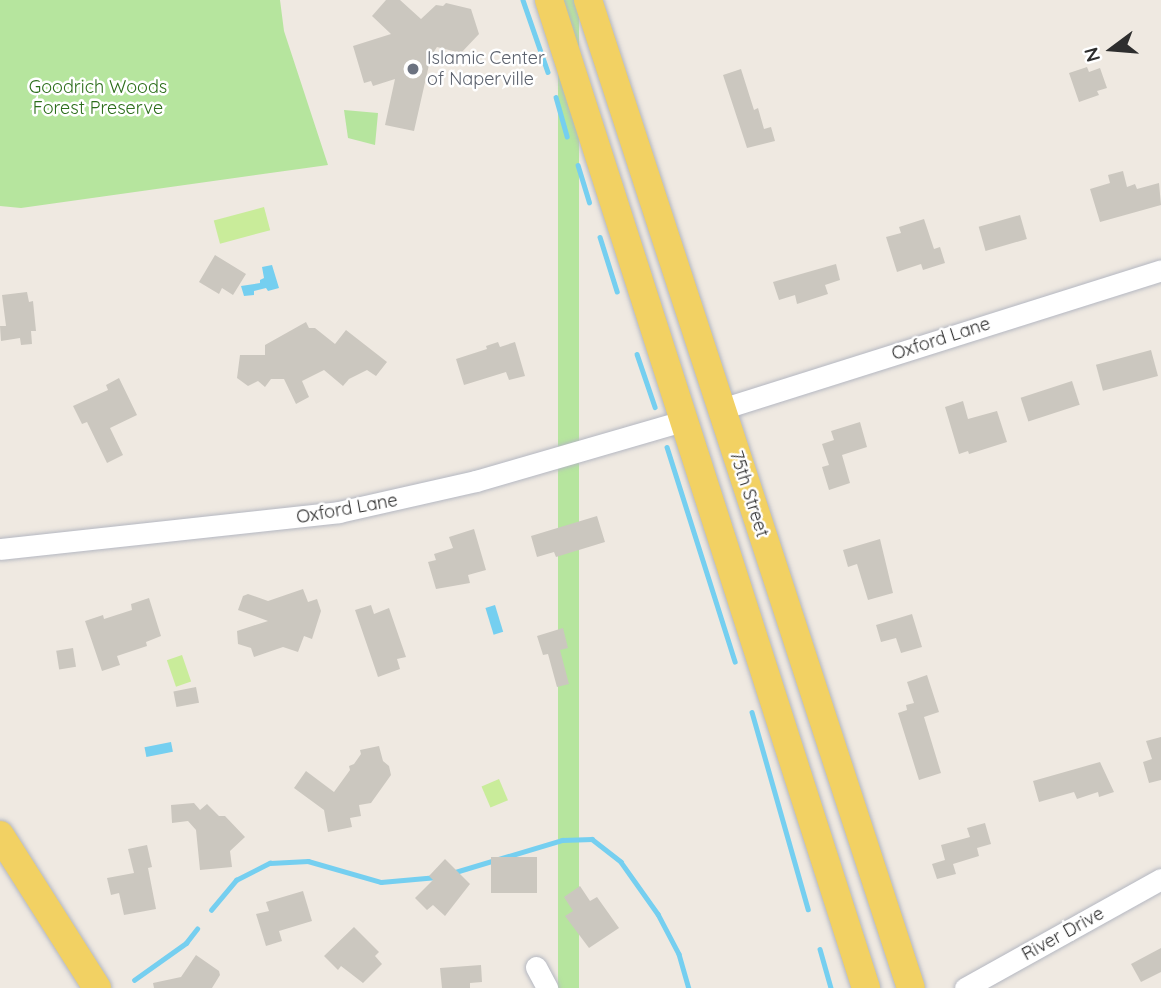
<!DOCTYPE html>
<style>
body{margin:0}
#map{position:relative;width:1161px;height:988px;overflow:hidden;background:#efe9e1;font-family:Quicksand,sans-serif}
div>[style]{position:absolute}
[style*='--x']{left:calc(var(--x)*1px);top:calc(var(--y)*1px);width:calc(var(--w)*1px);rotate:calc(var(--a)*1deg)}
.green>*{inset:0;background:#b6e59e;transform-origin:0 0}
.pitch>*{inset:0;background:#c9ec9a;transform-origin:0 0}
.water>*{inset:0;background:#75cff0;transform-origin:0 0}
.stream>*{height:4.5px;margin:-2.25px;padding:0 2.25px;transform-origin:2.25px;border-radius:2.25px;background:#75cff0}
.building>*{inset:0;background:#cbc7bf;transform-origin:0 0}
.roads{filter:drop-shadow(0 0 2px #b4b7c1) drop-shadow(0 0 2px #b4b7c1)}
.minor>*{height:21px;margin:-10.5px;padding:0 10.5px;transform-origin:10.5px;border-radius:10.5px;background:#fff}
.major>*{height:28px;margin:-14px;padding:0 14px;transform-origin:14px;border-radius:14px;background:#f2d163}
.dots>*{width:19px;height:19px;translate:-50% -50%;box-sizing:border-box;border:4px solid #fff;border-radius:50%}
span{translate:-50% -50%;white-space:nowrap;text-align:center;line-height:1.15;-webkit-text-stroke:5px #fff;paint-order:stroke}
.worship-label{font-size:18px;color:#5b616d}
.left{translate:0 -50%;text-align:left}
.park-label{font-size:18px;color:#2c6e1b}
.street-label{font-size:18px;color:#2e2e2e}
.north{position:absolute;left:1077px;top:14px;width:70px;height:70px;-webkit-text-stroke:5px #fff;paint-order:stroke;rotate:254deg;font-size:19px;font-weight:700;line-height:28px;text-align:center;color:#2e2e2e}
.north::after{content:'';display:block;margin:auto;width:24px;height:32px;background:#2e2e2e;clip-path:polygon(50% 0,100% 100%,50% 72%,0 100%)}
</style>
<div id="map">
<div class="green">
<i style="clip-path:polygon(0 0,280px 0,284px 31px,328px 165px,21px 208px,0 206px)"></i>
<i style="left:558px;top:0;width:21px;height:1039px"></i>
<i style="clip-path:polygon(344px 110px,378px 113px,375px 145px,348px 138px)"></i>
</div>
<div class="pitch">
<i style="left:264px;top:207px;width:24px;height:52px;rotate:75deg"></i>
<i style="left:182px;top:655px;width:28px;height:16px;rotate:71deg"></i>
<i style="left:499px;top:779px;width:23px;height:19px;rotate:67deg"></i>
</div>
<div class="water">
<i style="clip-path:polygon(272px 265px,279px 288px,268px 291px,266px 288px,254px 291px,254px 295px,244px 296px,241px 286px,260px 283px,260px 280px,264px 278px,262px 267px)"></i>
<i style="left:495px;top:605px;width:28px;height:10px;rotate:73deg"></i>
<i style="left:171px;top:742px;width:10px;height:27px;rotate:79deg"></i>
</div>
<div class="stream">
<i style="--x:523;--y:0;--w:76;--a:70.9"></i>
<i style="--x:556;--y:97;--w:41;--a:74.2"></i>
<i style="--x:578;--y:165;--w:39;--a:73"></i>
<i style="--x:600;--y:237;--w:57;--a:72.5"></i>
<i style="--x:637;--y:354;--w:56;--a:71.2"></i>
<i style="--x:667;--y:447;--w:225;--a:72.4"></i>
<i style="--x:752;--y:712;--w:205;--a:74.1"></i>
<i style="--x:452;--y:873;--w:115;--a:-16.7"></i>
<i style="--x:562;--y:840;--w:30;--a:-2"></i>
<i style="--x:592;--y:839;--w:37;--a:38"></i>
<i style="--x:621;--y:862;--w:64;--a:54.6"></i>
<i style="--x:658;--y:914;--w:45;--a:62.3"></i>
<i style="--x:679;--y:954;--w:35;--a:74"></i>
<i style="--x:211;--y:910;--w:39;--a:-50"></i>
<i style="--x:236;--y:880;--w:38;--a:-27"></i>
<i style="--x:270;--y:863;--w:38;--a:-3"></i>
<i style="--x:308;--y:861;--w:76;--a:16"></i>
<i style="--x:381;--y:882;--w:56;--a:-5.1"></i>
<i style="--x:820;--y:949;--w:41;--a:74.2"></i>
<i style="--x:134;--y:980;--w:64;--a:-35.4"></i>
<i style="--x:186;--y:943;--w:18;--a:-52"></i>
</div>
<div class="building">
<i style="clip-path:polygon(386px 0,400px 0,421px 19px,436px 5px,443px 6px,446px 3px,471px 9px,479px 34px,461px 53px,437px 47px,431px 56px,414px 131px,385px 125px,395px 79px,373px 86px,371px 81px,364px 83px,353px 46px,391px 34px,372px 16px)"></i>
<i style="clip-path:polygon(1087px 67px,1089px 72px,1100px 68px,1107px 88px,1097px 91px,1099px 95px,1079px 102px,1069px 73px)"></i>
<i style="clip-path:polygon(741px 69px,754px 110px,758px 108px,764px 129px,771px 127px,775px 141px,747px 148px,723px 75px)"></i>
<i style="clip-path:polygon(1123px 171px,1127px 187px,1135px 184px,1137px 189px,1159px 183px,1161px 205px,1100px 222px,1090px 189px,1110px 183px,1108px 175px)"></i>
<i style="left:1020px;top:215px;width:25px;height:43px;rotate:74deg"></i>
<i style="clip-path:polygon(924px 219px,934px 249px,940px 247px,945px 263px,923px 270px,921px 264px,897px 272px,886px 237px,901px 233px,899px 227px)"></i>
<i style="clip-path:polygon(215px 255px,246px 274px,233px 295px,222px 288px,219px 294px,199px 282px)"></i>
<i style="clip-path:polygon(836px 264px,840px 280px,825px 285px,828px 294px,797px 304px,795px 295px,779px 300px,773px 282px)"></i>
<i style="clip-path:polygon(27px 292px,29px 302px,33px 301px,36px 331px,31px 331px,32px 344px,21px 345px,20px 338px,1px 341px,0 326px,6px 326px,2px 295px)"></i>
<i style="clip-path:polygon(306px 322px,309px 328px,315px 328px,335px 344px,346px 330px,387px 362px,376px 376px,367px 370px,349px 379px,343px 386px,324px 370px,302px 381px,309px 397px,296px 404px,284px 379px,271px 379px,265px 387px,258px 381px,248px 386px,237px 378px,240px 355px,265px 355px,265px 345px)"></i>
<i style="clip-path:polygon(498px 342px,500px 347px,515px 342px,525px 376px,509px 380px,506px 372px,464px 385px,456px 359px,487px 349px,486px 346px)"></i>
<i style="left:1151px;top:350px;width:27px;height:57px;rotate:75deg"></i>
<i style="clip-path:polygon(119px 378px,137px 415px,110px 428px,123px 455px,107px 463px,87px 422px,82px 424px,73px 406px,108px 390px,106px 385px)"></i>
<i style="left:1072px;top:381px;width:25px;height:54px;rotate:72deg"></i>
<i style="clip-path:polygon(963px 401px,968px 419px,997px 411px,1007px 442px,969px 454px,968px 451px,959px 454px,945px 407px)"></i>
<i style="clip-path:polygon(860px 422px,867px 447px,842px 455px,850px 483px,829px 490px,822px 467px,829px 465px,822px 444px,834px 440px,831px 431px)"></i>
<i style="clip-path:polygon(597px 516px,605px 542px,556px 557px,554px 552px,537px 557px,531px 536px)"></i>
<i style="clip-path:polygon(474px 529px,486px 570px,468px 575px,470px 583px,436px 589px,428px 562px,436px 560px,434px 554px,453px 548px,449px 537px)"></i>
<i style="clip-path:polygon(880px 539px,893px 593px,868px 600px,857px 564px,848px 567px,843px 550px)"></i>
<i style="clip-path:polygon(303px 589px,308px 602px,317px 599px,321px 611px,312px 639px,304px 636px,298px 652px,283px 647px,254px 657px,251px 648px,238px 644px,237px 631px,268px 621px,238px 610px,243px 596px,248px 594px,268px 601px)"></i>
<i style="clip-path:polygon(149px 598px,161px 636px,146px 642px,147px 646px,117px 656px,120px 665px,102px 671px,85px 621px,103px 615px,104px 619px,132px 610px,131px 604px)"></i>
<i style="clip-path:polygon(371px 605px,374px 614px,389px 608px,406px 657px,397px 659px,400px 669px,378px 677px,355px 610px)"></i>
<i style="clip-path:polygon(912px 614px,922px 647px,901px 653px,896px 638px,881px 642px,876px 625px)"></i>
<i style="clip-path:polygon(563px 628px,568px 648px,560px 650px,569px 684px,557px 687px,548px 654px,543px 655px,537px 636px)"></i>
<i style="left:73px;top:648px;width:19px;height:17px;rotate:81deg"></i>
<i style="clip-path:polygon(927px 675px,939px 712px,924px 717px,941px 773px,919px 780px,898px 713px,907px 710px,906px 705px,914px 703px,907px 682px)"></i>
<i style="left:196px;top:687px;width:16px;height:23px;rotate:79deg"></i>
<i style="clip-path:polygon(1161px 737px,1161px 780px,1149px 783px,1143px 762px,1152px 759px,1146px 741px)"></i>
<i style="clip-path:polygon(379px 746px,383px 761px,389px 766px,391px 775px,371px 803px,359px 805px,361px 816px,350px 818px,352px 827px,328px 832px,324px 810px,294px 788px,306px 771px,334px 792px,350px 770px,349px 766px,354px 764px,361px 754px,360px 750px)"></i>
<i style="clip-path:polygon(1100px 762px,1114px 792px,1099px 797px,1098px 792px,1077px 799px,1074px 792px,1039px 802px,1033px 781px)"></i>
<i style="clip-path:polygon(194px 803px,200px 810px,207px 804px,219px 816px,225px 816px,245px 837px,230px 851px,232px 867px,200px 870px,196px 830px,188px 821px,172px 823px,171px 805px)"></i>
<i style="clip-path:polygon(985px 823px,991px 844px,977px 848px,979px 856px,953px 864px,956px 874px,937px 879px,932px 864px,945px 860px,941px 845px,970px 837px,967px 828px)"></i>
<i style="clip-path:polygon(147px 845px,152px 867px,148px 868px,156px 909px,124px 915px,119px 893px,111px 895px,107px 878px,134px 873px,128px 849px)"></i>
<i style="left:491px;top:857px;width:46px;height:36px"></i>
<i style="clip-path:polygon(445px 859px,470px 884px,445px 916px,433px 905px,427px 910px,415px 898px,433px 880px,429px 876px)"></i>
<i style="clip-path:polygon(580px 886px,590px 901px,597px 897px,619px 928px,589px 948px,565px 916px,573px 911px,564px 897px)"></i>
<i style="clip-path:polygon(303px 891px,312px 921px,279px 931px,282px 941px,266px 946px,256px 914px,269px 911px,266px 902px)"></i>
<i style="clip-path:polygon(354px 927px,379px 952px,375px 956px,382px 964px,363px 983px,341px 966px,338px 970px,324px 956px)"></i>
<i style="clip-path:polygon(1161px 948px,1161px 972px,1141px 982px,1131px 964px)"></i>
<i style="clip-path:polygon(196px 955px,219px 971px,220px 975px,212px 988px,154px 988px,153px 983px,181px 977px)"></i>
<i style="clip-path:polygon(481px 965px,482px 982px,470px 983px,470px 988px,442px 988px,440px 968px)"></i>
</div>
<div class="roads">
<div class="minor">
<i style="--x:721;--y:409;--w:461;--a:-17.5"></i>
<i style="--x:0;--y:549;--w:341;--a:-6.2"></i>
<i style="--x:339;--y:512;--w:140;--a:-12.8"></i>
<i style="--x:476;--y:481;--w:219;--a:-16.2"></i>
<i style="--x:536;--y:967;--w:24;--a:62"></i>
<i style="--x:965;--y:988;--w:224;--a:-29.1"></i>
</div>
<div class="major">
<i style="--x:549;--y:0;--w:1038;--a:72.21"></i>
<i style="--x:588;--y:0;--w:1039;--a:71.9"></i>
<i style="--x:0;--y:835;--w:181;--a:57.6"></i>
</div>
</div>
<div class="dots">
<i style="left:413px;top:69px;background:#6b7280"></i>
</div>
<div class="worship-label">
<span class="left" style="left:427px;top:69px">Islamic Center<br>of Naperville</span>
</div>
<div class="park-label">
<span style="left:98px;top:98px">Goodrich Woods<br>Forest Preserve</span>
</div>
<div class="street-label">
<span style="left:941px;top:339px;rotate:-18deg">Oxford Lane</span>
<span style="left:749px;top:494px;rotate:72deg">75th Street</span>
<span style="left:347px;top:509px;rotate:-10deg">Oxford Lane</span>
<span style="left:1063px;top:934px;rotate:-29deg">River Drive</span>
</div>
<div class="north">N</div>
</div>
